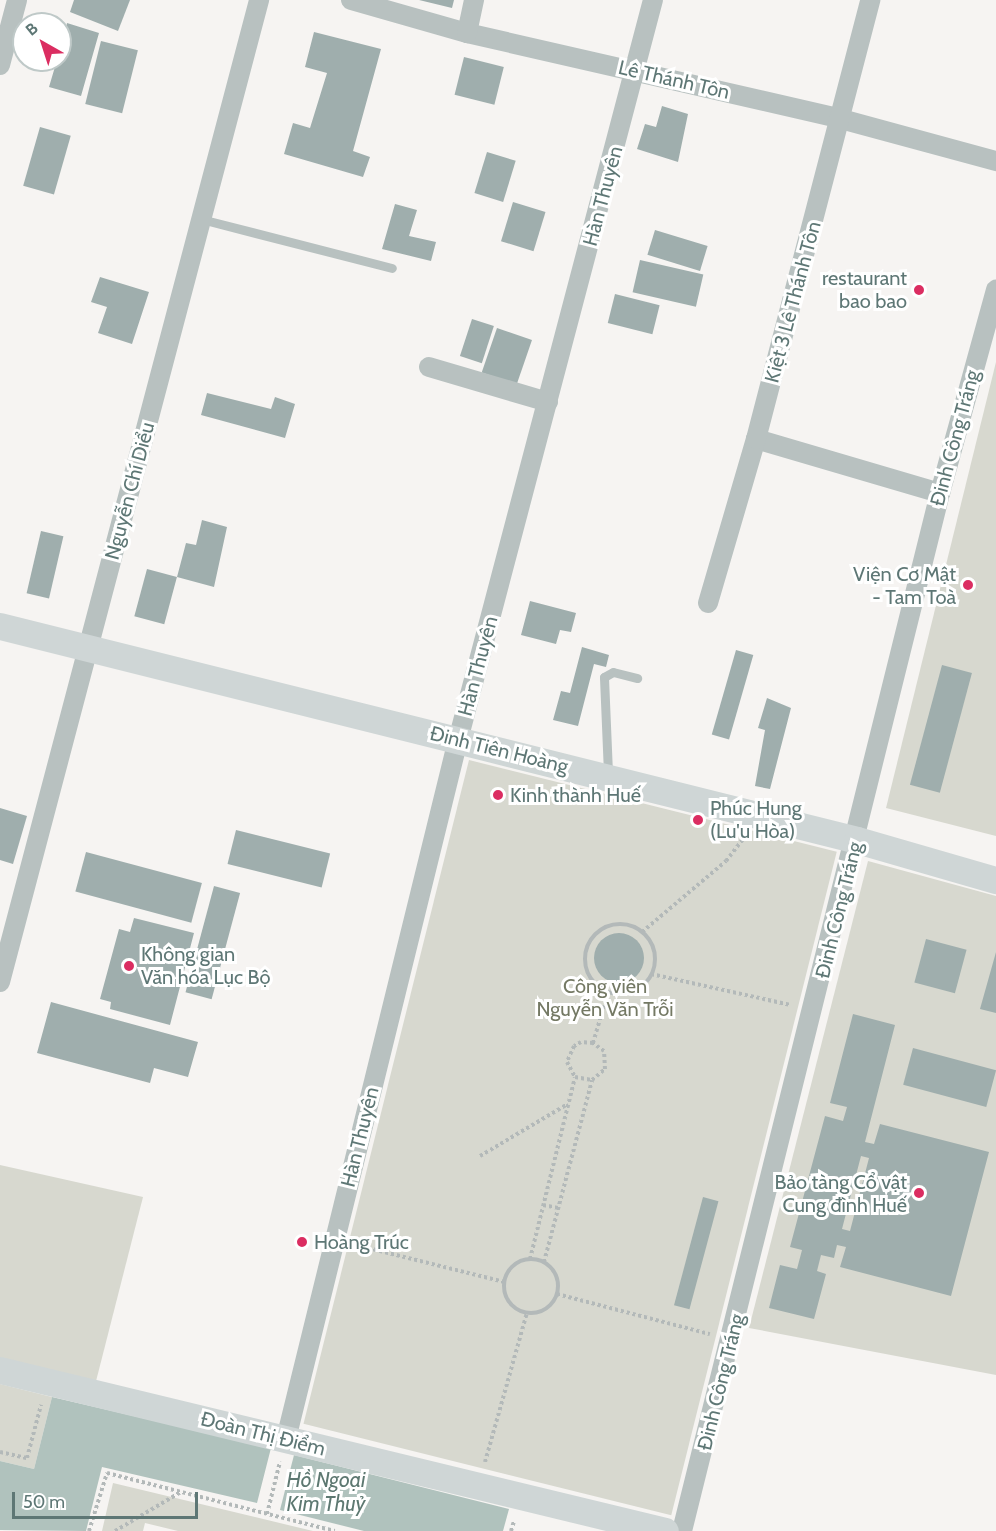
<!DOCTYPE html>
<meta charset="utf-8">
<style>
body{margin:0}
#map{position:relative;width:996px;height:1531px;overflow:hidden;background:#f6f4f2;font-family:Cabin,sans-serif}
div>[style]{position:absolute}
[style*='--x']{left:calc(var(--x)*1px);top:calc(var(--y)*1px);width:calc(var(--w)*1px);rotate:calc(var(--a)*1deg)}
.green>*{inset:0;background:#d7d8cf;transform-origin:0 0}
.water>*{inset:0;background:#b0c2bd}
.building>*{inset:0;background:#9faead;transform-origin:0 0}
.round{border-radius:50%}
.path>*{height:4px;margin-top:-2px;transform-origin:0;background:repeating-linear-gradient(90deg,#b3b9b9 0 3px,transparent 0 6px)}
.path>.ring{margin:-2px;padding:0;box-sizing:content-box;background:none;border:4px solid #b3b9b9;border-radius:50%}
.lane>*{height:9px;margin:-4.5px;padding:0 4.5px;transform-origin:4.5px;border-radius:4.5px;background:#b8c1c0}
.street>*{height:20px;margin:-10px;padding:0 10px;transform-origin:10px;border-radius:10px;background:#b8c1c0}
.secondary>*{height:27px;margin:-13.5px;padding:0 13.5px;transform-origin:13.5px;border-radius:13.5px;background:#cfd6d6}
.dots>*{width:16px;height:16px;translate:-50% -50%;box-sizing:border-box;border:3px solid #fff;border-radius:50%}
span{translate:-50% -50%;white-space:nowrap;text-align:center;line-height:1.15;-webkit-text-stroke:6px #fff;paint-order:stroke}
.street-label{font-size:20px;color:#5e7775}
.poi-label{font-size:20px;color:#5e7775}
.right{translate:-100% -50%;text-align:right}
.left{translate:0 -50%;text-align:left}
.park-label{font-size:20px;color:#747964}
.water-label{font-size:21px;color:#5d7871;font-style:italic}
.north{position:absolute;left:12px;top:12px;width:60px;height:60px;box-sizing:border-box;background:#fff;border:2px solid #bfc9c8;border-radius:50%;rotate:321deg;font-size:16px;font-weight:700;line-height:24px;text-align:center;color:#5e7775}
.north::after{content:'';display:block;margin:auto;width:21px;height:27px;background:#db2d61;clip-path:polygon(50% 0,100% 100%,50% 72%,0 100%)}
.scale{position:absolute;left:12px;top:1492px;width:186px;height:27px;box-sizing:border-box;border:3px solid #5e7775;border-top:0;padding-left:8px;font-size:18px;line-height:21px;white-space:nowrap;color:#5e7775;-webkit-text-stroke:4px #fff;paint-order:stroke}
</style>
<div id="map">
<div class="green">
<i style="clip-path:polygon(996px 362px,996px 836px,886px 808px)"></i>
<i style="left:469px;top:760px;width:379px;height:684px;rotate:14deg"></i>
<i style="clip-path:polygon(868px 861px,996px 896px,996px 1375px,749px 1328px)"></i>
<i style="clip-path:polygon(0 1165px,143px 1197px,93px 1393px,0 1372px)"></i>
<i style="clip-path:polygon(0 1384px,52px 1397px,34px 1469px,0 1461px)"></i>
<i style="clip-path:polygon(113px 1483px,313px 1531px,178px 1531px,145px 1523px,143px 1531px,102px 1531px)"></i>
</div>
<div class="water">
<i style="clip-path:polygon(52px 1397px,271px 1448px,257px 1503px,102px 1467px,86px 1531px,0 1530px,0 1461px,34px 1469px)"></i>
<i style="clip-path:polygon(294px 1455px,509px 1509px,503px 1531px,364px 1531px,280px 1510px)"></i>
</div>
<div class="building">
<i style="clip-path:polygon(74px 0,130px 0,118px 31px,70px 12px)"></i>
<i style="clip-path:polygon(419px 0,454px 0,452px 8px)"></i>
<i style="clip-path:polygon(67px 23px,99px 33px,81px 96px,49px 87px,57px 60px,60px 60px)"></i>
<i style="clip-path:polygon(314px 32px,381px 49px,353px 151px,370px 157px,363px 177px,284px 154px,293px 123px,310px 128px,327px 73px,305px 67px)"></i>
<i style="left:101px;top:41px;width:38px;height:65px;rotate:14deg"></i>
<i style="left:464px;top:57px;width:41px;height:39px;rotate:14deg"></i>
<i style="clip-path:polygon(662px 106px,688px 114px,678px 162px,637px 149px,645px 124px,656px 127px)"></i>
<i style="left:40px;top:127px;width:32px;height:61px;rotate:16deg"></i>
<i style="left:487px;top:152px;width:30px;height:43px;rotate:17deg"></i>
<i style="left:513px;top:202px;width:34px;height:41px;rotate:17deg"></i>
<i style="clip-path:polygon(395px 204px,417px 210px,409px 236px,436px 242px,431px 261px,382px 249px)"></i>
<i style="left:655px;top:230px;width:55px;height:26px;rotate:17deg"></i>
<i style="left:640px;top:260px;width:65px;height:33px;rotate:13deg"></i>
<i style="clip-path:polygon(100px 277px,149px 292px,132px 344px,98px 333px,107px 307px,91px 302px)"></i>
<i style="left:615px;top:294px;width:46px;height:30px;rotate:14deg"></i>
<i style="left:472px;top:319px;width:23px;height:39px;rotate:18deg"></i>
<i style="left:497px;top:328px;width:37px;height:47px;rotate:19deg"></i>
<i style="clip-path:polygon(207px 393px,271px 409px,275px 397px,295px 404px,285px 438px,201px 415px)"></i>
<i style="clip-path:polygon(202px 520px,227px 527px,214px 587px,177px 577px,186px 543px,196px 545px)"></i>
<i style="left:41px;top:531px;width:23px;height:64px;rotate:13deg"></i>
<i style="left:147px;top:569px;width:31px;height:49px;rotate:15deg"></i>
<i style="clip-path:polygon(530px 601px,576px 613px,571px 632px,560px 630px,556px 644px,521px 635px)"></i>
<i style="clip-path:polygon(582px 647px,609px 655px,606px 667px,594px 664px,578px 726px,553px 720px,561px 691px,570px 693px)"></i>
<i style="left:736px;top:650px;width:18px;height:88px;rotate:16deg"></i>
<i style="left:942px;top:665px;width:31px;height:124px;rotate:15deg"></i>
<i style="clip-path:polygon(767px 698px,791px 708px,770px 789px,755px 786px,765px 730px,758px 728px)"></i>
<i style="clip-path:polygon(0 808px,27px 816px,13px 864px,0 860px)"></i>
<i style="left:236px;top:830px;width:97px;height:35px;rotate:14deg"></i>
<i style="left:86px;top:852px;width:120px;height:41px;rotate:15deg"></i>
<i style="left:214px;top:886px;width:27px;height:110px;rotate:15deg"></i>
<i style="clip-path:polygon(134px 918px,194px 933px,170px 1025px,110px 1009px,111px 1002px,100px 999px,119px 929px,130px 932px)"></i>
<i class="round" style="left:594px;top:933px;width:50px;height:50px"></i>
<i style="left:926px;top:939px;width:42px;height:45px;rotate:15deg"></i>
<i style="clip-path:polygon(996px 952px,996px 1013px,980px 1009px)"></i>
<i style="clip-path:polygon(51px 1002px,198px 1042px,188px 1077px,154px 1068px,150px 1083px,37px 1053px)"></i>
<i style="clip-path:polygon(evenodd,853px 1014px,895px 1025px,865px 1142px,874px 1144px,880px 1124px,989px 1152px,951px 1296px,840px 1267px,846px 1247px,837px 1245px,834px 1258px,821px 1255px,817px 1271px,826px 1274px,814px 1319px,769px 1308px,780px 1265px,797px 1269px,802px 1250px,790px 1247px,825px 1116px,843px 1121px,847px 1107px,830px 1103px,853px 1014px,861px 1156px,869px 1158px,850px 1231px,842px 1229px,861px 1156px)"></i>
<i style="left:913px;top:1048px;width:86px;height:38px;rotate:15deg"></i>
<i style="left:703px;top:1197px;width:16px;height:112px;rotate:15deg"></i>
</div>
<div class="path">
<i class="ring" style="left:585px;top:924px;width:66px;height:66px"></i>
<i style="--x:642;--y:932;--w:110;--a:-40.2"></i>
<i style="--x:726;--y:861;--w:31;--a:-52"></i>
<i style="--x:651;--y:974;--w:143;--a:12.5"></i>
<i style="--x:593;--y:1043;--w:53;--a:-73.6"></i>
<i style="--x:480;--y:1156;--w:102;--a:-30.6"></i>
<i style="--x:543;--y:1205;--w:15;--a:11"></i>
<i style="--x:356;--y:1245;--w:153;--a:14"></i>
<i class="ring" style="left:504px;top:1259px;width:50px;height:50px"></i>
<i style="--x:530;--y:1259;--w:187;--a:-76.1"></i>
<i style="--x:544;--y:1262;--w:188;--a:-75.2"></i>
<i style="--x:592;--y:1080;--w:17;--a:-40"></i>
<i style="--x:605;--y:1069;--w:18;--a:-93"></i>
<i style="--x:604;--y:1051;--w:14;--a:-144"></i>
<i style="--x:593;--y:1043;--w:12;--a:-175"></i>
<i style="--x:581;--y:1042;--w:8;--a:150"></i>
<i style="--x:574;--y:1046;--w:17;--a:114"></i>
<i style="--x:567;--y:1062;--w:17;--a:62"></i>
<i style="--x:575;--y:1077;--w:17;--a:10"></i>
<i style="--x:557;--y:1294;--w:158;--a:14.7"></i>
<i style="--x:0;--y:1452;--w:28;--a:13"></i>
<i style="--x:27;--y:1458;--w:55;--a:-75.2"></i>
<i style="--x:485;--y:1462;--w:155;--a:-74.3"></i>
<i style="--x:267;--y:1514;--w:54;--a:-76"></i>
<i style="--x:89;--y:1531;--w:61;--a:-72.8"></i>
<i style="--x:107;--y:1473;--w:235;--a:14.3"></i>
<i style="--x:115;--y:1531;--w:77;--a:-30.6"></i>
<i style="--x:511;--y:1531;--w:10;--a:-73"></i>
</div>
<div class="lane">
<i style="--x:201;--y:219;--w:197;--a:14.4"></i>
<i style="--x:608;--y:773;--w:96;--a:-92.4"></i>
<i style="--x:604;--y:677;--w:10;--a:-29"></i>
<i style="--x:613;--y:672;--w:25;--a:14"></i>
</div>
<div class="street">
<i style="--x:351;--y:0;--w:121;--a:15.9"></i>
<i style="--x:467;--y:33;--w:384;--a:12.9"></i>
<i style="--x:841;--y:119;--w:161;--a:15.2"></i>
<i style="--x:467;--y:33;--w:34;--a:-78"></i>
<i style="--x:0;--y:65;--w:67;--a:-75.3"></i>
<i style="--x:429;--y:367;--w:124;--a:16.4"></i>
<i style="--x:756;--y:439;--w:192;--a:16.4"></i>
<i style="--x:708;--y:603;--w:171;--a:-73.7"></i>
<i style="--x:756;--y:439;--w:454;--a:-75.4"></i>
<i style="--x:0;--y:982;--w:1016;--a:-75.22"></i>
<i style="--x:286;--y:1439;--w:720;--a:-76.18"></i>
<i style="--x:458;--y:740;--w:765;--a:-75.24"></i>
<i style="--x:682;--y:1531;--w:1070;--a:-76.04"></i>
<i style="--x:940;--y:493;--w:211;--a:-74.6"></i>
</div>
<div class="secondary">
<i style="--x:0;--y:626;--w:883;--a:14.02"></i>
<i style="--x:857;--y:840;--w:145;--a:16.1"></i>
<i style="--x:0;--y:1370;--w:684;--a:13.61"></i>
</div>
<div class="dots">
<i style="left:919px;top:290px;background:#db2d61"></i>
<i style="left:968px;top:585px;background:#db2d61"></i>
<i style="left:498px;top:795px;background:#db2d61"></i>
<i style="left:698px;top:820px;background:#db2d61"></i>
<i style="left:129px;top:966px;background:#db2d61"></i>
<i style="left:919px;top:1193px;background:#db2d61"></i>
<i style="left:302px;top:1242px;background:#db2d61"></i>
</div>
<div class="street-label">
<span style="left:674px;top:80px;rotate:13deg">Lê Thánh Tôn</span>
<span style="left:603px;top:196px;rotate:-75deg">Hàn Thuyên</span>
<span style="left:793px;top:302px;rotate:-75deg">Kiệt 3 Lê Thánh Tôn</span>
<span style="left:955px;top:438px;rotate:-75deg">Đinh Công Tráng</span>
<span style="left:130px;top:491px;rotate:-75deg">Nguyễn Chí Diểu</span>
<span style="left:478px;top:666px;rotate:-75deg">Hàn Thuyên</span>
<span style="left:499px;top:750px;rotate:14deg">Đinh Tiên Hoàng</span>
<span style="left:839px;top:910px;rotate:-76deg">Đinh Công Tráng</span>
<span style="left:360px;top:1137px;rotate:-76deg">Hàn Thuyên</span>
<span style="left:721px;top:1382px;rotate:-76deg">Đinh Công Tráng</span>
<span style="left:263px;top:1434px;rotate:14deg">Đoàn Thị Điểm</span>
</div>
<div class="poi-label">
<span class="right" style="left:907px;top:290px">restaurant<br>bao bao</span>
<span class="right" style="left:956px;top:586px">Viện Cơ Mật<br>- Tam Toà</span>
<span class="left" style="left:510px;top:795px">Kinh thành Huế</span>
<span class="left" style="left:710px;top:820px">Phúc Hung<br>(Lu'u Hòa)</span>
<span class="left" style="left:141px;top:966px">Không gian<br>Văn hóa Lục Bộ</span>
<span class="right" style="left:907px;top:1194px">Bảo tàng Cổ vật<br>Cung đình Huế</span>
<span class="left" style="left:314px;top:1242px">Hoàng Trúc</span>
</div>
<div class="park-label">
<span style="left:605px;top:998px">Công viên<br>Nguyễn Văn Trỗi</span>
</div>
<div class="water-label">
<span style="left:326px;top:1492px">Hồ Ngoại<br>Kim Thuỷ</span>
</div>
<div class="north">B</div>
<div class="scale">50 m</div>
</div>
